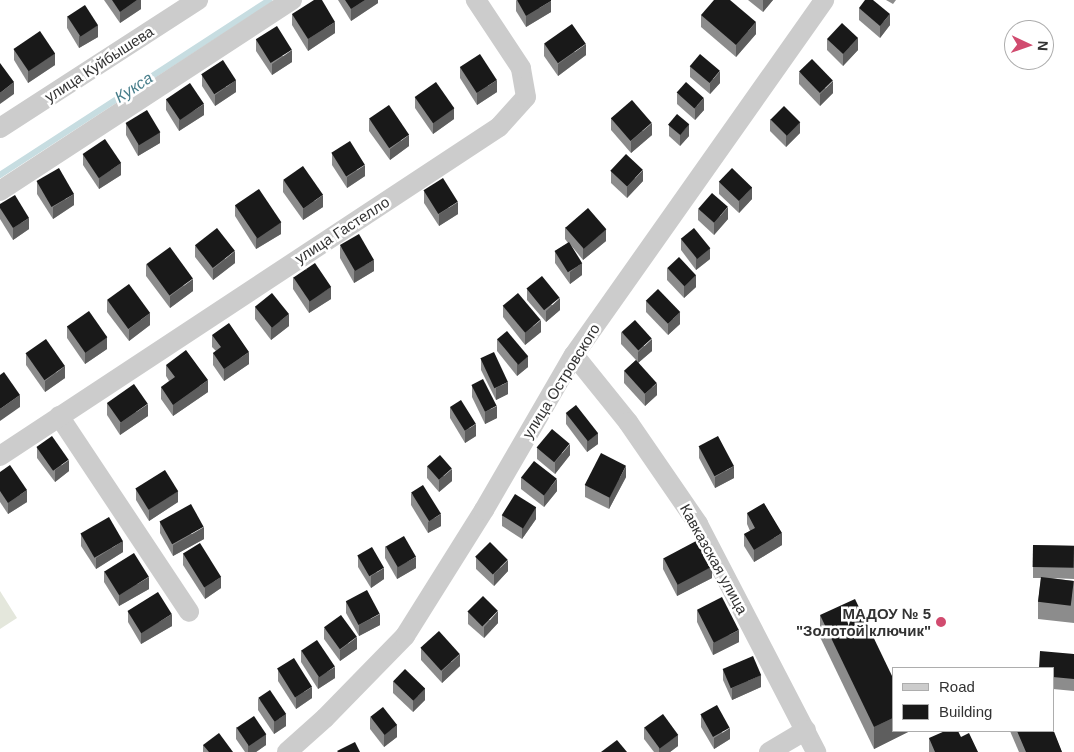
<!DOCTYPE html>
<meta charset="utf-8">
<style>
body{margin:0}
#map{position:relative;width:1074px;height:752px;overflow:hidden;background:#fff;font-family:Helvetica,sans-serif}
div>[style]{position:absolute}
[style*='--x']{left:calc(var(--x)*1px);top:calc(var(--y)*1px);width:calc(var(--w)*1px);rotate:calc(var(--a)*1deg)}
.green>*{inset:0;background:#e4e7dc}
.stream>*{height:5.5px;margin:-2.75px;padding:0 2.75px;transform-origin:2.75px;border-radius:2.75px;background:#c7dde1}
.minor>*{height:20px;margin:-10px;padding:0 10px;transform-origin:10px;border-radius:10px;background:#ccc}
.wall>*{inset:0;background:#8c8c8c}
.shaded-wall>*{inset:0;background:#5e5e5e}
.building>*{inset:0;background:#191919;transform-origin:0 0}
.dots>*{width:14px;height:14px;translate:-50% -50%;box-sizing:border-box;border:2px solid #fff;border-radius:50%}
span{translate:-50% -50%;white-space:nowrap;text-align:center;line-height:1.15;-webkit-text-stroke:5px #fff;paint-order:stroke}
.street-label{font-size:15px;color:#323232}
.poi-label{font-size:15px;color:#323232;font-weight:700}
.right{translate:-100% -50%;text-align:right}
.water-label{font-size:16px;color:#487e8b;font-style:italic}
.legend{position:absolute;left:892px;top:667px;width:162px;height:65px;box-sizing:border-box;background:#fff;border:1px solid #adadad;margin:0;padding:6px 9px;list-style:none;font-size:15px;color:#323232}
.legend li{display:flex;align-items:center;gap:10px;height:25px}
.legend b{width:25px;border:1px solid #adadad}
.north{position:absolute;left:1004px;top:20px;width:50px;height:50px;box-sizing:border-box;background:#fff;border:1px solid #adadad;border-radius:50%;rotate:93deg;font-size:14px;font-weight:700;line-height:20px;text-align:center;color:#323232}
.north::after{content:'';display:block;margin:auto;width:18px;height:22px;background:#d14b6f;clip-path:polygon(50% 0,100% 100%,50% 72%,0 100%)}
</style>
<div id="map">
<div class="green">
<i style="clip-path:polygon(0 591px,17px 618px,0 629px)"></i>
</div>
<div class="stream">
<i style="--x:0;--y:175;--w:321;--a:-33"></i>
</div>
<div class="minor">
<i style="--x:0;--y:128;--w:236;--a:-32.9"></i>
<i style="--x:0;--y:191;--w:349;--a:-33.2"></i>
<i style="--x:574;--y:355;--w:86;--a:51.1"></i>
<i style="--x:628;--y:422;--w:124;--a:55.5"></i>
<i style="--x:698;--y:524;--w:257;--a:62.6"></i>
<i style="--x:59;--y:416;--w:235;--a:56.4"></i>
<i style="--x:0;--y:456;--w:598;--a:-33.4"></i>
<i style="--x:499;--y:127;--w:40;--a:-48"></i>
<i style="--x:526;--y:97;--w:29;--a:-100"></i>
<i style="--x:521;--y:68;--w:82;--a:-123.5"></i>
<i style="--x:287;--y:752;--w:51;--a:-41.8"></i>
<i style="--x:325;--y:718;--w:115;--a:-45.7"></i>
<i style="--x:405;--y:636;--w:149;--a:-57.9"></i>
<i style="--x:484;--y:510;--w:179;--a:-59.9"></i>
<i style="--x:574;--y:355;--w:434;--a:-54.8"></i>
<i style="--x:769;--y:752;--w:43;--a:-30.7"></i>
</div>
<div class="wall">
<i style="clip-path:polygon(104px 0,141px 0,141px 9px,120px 23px)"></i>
<i style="clip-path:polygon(338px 0,378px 0,378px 3px,351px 21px)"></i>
<i style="clip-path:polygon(516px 0,551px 12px,526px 27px,516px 11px)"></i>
<i style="clip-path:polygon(748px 0,773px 0,763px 12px)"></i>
<i style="clip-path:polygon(886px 0,896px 0,893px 4px)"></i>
<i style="clip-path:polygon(859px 8px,890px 25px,880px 38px,859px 20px)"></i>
<i style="clip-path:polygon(292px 14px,335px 33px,308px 51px,292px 25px)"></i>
<i style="clip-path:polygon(701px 15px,756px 34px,736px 57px,701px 27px)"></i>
<i style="clip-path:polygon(67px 16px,98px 37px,79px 48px,67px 28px)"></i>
<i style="clip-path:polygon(256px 39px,292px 62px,272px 75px,256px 51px)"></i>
<i style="clip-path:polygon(827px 39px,858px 50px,843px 66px,827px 50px)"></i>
<i style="clip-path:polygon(544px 44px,586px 55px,558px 76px,544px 56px)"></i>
<i style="clip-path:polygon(14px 49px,55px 65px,28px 83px,14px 60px)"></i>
<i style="clip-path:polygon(690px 66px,720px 83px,710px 94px,690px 77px)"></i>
<i style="clip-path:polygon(460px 67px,497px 92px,477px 105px,460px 78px)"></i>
<i style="clip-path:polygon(799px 72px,833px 93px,820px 106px,799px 84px)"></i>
<i style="clip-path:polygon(202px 75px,236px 92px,215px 106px,202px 86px)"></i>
<i style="clip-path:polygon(677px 93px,704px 110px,695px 120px,677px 104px)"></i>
<i style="clip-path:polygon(415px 97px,454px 119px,433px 134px,415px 108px)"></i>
<i style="clip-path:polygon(166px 99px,204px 115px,179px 131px,166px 110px)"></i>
<i style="clip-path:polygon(611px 118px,652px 135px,631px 153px,611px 130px)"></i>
<i style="clip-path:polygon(369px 119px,409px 146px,390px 160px,369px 131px)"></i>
<i style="clip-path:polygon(770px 119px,800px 133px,786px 147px,770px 131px)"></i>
<i style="clip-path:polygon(126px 123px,160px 143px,138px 156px,126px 135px)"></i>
<i style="clip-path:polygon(669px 125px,689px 136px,680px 146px,669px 136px)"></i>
<i style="clip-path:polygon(332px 153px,365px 176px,347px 188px,332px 165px)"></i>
<i style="clip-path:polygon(83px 154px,121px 175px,99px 189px,83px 165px)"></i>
<i style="clip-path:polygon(611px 171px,643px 181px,627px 198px,611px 183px)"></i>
<i style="clip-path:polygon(283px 180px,323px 207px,303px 220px,283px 192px)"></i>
<i style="clip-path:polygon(37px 182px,74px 205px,53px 219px,37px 194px)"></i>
<i style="clip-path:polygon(719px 182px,752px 199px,739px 213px,719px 194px)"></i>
<i style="clip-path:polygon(424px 191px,458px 214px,439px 226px,424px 203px)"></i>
<i style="clip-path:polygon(0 204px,29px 229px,13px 240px,0 219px)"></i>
<i style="clip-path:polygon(235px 205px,281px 234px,256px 249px,235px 216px)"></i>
<i style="clip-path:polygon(698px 209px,728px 219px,714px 235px,698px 220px)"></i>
<i style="clip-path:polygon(565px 227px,606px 241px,583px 260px,570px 244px,582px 275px,570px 284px,555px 263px,555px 251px,568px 243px,565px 239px)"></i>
<i style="clip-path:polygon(681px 239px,710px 259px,696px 270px,681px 250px)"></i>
<i style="clip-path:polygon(195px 246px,235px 263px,213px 280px,195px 257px)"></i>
<i style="clip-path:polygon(340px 246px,374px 271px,354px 283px,340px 258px)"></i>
<i style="clip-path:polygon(146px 264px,193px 291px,170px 308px,146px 276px)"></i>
<i style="clip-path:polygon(667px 268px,696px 287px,684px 298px,667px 280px)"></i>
<i style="clip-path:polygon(293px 277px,331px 299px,309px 313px,293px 289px)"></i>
<i style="clip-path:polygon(527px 289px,560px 310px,546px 322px,527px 300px)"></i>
<i style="clip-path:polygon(107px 300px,150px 325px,129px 341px,107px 312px)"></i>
<i style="clip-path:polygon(646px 301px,680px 324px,668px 335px,646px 312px)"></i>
<i style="clip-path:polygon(503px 306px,541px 332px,525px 345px,503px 317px)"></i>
<i style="clip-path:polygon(255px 307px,289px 326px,271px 340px,255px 319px)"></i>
<i style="clip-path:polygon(67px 326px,107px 349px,85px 364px,67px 338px)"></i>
<i style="clip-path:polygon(621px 332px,652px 351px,638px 363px,657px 395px,645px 406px,624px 383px,624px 371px,636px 360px,621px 344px)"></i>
<i style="clip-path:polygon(212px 335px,249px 364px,224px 381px,213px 365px,213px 353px,216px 351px,212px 347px)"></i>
<i style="clip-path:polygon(497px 339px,528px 367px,517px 376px,497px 351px)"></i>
<i style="clip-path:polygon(26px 354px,65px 378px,45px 392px,26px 365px)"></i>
<i style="clip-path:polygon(481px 359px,508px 394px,496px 400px,481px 370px)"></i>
<i style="clip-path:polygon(166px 365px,208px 392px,173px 416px,161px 399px,161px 387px,169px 381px,166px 376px)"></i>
<i style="clip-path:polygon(472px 385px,497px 418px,485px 424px,472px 397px)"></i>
<i style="clip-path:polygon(107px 403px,148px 416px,120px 435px,107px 415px)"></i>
<i style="clip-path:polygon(450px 407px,476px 436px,465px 443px,450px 418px)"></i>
<i style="clip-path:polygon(566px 413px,598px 444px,587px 452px,566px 424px)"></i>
<i style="clip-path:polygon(37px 447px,69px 471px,55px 482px,37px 458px)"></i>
<i style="clip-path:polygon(699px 447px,734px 478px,715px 488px,699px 458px)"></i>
<i style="clip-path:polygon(537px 448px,570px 455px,555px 474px,537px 459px)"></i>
<i style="clip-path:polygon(427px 466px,452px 481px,439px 492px,427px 478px)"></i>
<i style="clip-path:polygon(0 472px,27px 502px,8px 514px,0 502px)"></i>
<i style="clip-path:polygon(521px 477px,557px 491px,544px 507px,521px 489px)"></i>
<i style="clip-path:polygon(626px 477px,609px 509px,585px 497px,585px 485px)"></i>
<i style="clip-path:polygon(136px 489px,178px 502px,149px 521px,136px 500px)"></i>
<i style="clip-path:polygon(411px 493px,441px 526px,428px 533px,411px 505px)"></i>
<i style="clip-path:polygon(747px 513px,782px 545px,754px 562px,744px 546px,744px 534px,750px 531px,747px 524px)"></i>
<i style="clip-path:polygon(502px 515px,536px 519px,522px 539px,502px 526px)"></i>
<i style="clip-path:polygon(160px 522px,204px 539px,173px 556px,160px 533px)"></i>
<i style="clip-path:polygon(81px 534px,123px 552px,96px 569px,81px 546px)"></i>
<i style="clip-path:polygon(1033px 545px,1074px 546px,1074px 579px,1050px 578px,1074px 581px,1074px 623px,1038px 619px,1038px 602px,1041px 578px,1033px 578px)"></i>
<i style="clip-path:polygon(385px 546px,416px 568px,397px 579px,385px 558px)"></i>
<i style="clip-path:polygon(183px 553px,221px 588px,205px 599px,183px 565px)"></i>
<i style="clip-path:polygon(358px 556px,384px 579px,371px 588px,358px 567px)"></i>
<i style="clip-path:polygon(476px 557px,508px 571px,494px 586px,476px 569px)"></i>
<i style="clip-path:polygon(663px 558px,712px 578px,677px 596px,663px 569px)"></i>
<i style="clip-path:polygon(104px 571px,149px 589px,119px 606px,104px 582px)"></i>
<i style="clip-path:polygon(346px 601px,380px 625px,359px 636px,346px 613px)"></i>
<i style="clip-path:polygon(697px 610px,739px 642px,713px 655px,697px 622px)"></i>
<i style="clip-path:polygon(128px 611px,172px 626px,141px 644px,128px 622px)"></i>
<i style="clip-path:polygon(468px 612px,498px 623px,484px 638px,468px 624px)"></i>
<i style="clip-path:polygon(820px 615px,908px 731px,908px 732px,874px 749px,820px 637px)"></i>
<i style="clip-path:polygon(324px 628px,357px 649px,340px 661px,324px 639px)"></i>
<i style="clip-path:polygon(421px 648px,460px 666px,442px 683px,421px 660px)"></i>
<i style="clip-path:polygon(301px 650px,335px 678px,318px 689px,301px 662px)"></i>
<i style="clip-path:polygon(1074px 654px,1074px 691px,1053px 689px,1053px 668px)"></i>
<i style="clip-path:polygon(723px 669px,761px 687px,732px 700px,723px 680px)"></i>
<i style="clip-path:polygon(278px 670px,312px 698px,296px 709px,278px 681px)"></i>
<i style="clip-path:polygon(393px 681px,425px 700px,413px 712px,393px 693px)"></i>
<i style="clip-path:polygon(258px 698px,286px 726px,274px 734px,258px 710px)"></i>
<i style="clip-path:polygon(701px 715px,730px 739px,714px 749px,701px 727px)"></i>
<i style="clip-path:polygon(370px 717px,397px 737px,384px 747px,370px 729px)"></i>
<i style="clip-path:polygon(236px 727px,266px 745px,256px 752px,245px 752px,236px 739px)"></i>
<i style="clip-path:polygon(644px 727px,678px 746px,670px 752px,654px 752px,644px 739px)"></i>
<i style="clip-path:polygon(1010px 731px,1053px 731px,1062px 752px,1019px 752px)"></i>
<i style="clip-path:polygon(961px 737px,978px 752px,929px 752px,929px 738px)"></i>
<i style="clip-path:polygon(203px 745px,233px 752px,203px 752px)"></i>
</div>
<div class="shaded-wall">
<i style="clip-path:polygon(137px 0,141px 0,141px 9px,120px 23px,120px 12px)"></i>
<i style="clip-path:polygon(365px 0,378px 0,378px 3px,351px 21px,351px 9px)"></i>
<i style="clip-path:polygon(763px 0,773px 0,763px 12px)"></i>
<i style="clip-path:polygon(551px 1px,551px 12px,526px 27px,526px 16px)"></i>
<i style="clip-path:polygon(890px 14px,890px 25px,880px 38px,880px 26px)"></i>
<i style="clip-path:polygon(335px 22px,335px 33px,308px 51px,308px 39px)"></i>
<i style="clip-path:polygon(756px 22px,756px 34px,736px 57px,736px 45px)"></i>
<i style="clip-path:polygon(98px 25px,98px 37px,79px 48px,79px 36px)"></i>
<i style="clip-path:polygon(858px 38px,858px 50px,843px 66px,843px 54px)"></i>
<i style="clip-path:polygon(586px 44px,586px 55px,558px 76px,558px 64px)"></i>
<i style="clip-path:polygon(292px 50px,292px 62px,272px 75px,272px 64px)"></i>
<i style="clip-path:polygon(55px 53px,55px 65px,28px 83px,28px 71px)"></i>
<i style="clip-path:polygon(720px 71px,720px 83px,710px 94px,710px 83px)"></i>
<i style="clip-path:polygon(236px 80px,236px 92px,215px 106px,215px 95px)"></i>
<i style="clip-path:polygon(497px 80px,497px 92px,477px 105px,477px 93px)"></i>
<i style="clip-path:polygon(833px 81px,833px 93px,820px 106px,820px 94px)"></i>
<i style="clip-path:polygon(14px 82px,14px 94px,0 104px,0 93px)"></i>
<i style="clip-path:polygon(704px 98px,704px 110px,695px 120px,695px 108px)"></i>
<i style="clip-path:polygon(204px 104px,204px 115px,179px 131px,179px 120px)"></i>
<i style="clip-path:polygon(454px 108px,454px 119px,433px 134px,433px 122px)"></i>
<i style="clip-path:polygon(800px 122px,800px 133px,786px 147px,786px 135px)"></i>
<i style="clip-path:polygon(652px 123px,652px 135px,631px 153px,631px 141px)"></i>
<i style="clip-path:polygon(689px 124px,689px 136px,680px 146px,680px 135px)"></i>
<i style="clip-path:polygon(160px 132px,160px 143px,138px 156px,138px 144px)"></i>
<i style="clip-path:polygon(409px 135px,409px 146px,390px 160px,390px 149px)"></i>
<i style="clip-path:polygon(121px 163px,121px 175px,99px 189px,99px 178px)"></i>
<i style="clip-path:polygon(365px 165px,365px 176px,347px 188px,347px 177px)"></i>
<i style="clip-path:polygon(643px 170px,643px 181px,627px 198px,627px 187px)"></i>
<i style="clip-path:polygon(752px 187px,752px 199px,739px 213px,739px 201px)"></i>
<i style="clip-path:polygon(74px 194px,74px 205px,53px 219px,53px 207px)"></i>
<i style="clip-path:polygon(323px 195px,323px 207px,303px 220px,303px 209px)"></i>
<i style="clip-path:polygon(458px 202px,458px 214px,439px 226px,439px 214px)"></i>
<i style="clip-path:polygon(728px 207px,728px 219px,714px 235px,714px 223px)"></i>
<i style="clip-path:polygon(29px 218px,29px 229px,13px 240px,13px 228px)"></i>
<i style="clip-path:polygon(281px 222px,281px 234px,256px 249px,256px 238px)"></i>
<i style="clip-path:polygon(606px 229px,606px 241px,583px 260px,583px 248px)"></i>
<i style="clip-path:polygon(710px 248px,710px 259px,696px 270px,696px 258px)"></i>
<i style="clip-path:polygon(235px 251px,235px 263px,213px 280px,213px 269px)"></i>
<i style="clip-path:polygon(374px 260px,374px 271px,354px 283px,354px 271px)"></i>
<i style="clip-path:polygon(582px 263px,582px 275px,570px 284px,570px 272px)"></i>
<i style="clip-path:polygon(696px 275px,696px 287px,684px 298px,684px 286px)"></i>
<i style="clip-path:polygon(193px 279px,193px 291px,170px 308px,170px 296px)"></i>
<i style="clip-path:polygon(331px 287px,331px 299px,309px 313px,309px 301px)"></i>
<i style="clip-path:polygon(560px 298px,560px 310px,546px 322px,546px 311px)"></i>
<i style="clip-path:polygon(680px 312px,680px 324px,668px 335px,668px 324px)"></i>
<i style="clip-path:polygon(150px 313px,150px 325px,129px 341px,129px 329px)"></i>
<i style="clip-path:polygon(289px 314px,289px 326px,271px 340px,271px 328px)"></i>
<i style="clip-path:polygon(541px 320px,541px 332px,525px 345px,525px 333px)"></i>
<i style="clip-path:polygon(107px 337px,107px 349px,85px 364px,85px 352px)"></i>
<i style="clip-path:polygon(652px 339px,652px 351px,638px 363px,638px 352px)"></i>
<i style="clip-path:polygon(249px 352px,249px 364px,224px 381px,224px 369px)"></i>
<i style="clip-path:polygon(528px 356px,528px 367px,517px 376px,517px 364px)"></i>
<i style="clip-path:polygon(65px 366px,65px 378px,45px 392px,45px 381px)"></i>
<i style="clip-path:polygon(208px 380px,208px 392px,173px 416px,173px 405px)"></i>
<i style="clip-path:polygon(508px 382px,508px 394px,496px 400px,496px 388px)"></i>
<i style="clip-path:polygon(657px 383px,657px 395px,645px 406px,645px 394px)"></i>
<i style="clip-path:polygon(20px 395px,20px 407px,0 421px,0 409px)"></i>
<i style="clip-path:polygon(148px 404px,148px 416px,120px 435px,120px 423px)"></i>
<i style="clip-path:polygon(497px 406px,497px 418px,485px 424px,485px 412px)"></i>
<i style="clip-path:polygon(476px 424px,476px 436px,465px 443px,465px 431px)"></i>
<i style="clip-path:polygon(598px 433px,598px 444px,587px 452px,587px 441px)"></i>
<i style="clip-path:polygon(570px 444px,570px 455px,555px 474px,555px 462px)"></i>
<i style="clip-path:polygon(69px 460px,69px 471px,55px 482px,55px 470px)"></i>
<i style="clip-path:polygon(626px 466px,626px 477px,609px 509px,609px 498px)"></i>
<i style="clip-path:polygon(734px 466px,734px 478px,715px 488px,715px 477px)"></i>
<i style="clip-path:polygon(452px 469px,452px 481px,439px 492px,439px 480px)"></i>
<i style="clip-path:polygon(557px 479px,557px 491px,544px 507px,544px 495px)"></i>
<i style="clip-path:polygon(27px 490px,27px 502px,8px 514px,8px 503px)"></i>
<i style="clip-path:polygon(178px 491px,178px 502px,149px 521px,149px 509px)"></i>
<i style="clip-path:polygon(536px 507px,536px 519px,522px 539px,522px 528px)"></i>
<i style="clip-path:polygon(441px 514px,441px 526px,428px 533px,428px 522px)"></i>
<i style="clip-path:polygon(204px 527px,204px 539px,173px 556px,173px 545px)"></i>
<i style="clip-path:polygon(782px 533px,782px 545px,754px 562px,754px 550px)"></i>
<i style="clip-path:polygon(123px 541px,123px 552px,96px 569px,96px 558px)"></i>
<i style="clip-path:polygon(416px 557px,416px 568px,397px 579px,397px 567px)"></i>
<i style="clip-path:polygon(508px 560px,508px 571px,494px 586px,494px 574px)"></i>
<i style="clip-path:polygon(712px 566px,712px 578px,677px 596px,677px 584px)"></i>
<i style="clip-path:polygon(384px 568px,384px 579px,371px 588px,371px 576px)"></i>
<i style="clip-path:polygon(149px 577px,149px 589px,119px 606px,119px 595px)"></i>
<i style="clip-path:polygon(221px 577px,221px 588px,205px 599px,205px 587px)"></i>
<i style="clip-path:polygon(498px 611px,498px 623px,484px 638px,484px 627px)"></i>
<i style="clip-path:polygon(172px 614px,172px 626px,141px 644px,141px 633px)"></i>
<i style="clip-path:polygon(380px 614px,380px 625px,359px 636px,359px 625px)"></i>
<i style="clip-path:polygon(739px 630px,739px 642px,713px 655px,713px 643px)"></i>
<i style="clip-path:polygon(357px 637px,357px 649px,340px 661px,340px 650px)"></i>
<i style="clip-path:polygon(460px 654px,460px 666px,442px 683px,442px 671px)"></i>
<i style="clip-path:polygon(335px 667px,335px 678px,318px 689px,318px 677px)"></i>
<i style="clip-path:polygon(761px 675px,761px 687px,732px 700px,732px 688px)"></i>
<i style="clip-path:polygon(312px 687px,312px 698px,296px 709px,296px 697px)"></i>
<i style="clip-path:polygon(425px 688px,425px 700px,413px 712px,413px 701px)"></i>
<i style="clip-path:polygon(286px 714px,286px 726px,274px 734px,274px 722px)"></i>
<i style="clip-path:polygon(893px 718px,893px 731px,908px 731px,908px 732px,874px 749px,874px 727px)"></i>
<i style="clip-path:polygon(397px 725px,397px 737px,384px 747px,384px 735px)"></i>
<i style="clip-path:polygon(730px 728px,730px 739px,714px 749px,714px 738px)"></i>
<i style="clip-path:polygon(266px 734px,266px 745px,256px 752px,248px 752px,248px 745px)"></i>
<i style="clip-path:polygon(678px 735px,678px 746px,670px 752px,659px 752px,659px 748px)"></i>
</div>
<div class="building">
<i style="clip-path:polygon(112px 0,137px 0,120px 12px)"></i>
<i style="clip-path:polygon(314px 0,322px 0,335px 22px,308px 39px,292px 14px)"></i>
<i style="clip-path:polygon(345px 0,365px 0,351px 9px)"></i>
<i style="clip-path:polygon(517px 0,551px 0,551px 1px,526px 16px)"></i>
<i style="clip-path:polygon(714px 0,730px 0,756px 22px,736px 45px,701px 15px)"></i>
<i style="clip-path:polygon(865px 0,873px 0,890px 14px,880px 26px,859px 8px)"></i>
<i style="left:85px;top:5px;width:24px;height:21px;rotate:57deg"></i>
<i style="left:842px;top:23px;width:22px;height:22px;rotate:43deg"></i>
<i style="left:572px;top:24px;width:24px;height:34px;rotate:55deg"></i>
<i style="left:277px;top:26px;width:28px;height:25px;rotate:58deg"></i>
<i style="left:40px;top:31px;width:27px;height:32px;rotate:56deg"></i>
<i style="left:480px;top:54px;width:31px;height:24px;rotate:57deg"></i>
<i style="left:700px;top:54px;width:26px;height:16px;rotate:40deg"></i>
<i style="left:812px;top:59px;width:30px;height:18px;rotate:46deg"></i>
<i style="left:223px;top:60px;width:24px;height:26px;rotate:57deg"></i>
<i style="clip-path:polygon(0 63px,14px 82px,0 93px)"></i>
<i style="left:436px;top:82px;width:32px;height:26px;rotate:55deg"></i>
<i style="left:686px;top:82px;width:24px;height:14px;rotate:42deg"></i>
<i style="left:190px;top:83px;width:25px;height:29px;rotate:56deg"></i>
<i style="left:632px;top:100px;width:30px;height:28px;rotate:49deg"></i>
<i style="left:389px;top:105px;width:36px;height:24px;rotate:56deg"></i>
<i style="left:784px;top:106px;width:23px;height:19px;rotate:45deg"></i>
<i style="left:147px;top:110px;width:26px;height:25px;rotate:59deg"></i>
<i style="left:677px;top:114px;width:16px;height:14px;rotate:40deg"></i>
<i style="left:105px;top:139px;width:29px;height:27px;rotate:56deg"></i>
<i style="left:350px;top:141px;width:28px;height:22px;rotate:58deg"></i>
<i style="left:626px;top:154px;width:23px;height:23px;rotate:43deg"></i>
<i style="left:303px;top:166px;width:35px;height:24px;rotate:55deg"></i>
<i style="left:59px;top:168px;width:30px;height:26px;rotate:60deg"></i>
<i style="left:732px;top:168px;width:28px;height:19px;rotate:44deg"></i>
<i style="left:443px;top:178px;width:28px;height:23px;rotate:58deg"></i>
<i style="left:259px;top:189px;width:40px;height:29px;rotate:56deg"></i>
<i style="left:712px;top:193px;width:21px;height:21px;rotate:41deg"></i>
<i style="clip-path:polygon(15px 195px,29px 218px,13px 228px,0 208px,0 204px)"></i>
<i style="left:588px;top:208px;width:28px;height:30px;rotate:49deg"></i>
<i style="left:217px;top:228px;width:29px;height:28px;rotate:52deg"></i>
<i style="left:694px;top:228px;width:26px;height:17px;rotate:51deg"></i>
<i style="left:359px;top:234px;width:30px;height:22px;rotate:60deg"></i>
<i style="left:569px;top:242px;width:25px;height:17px;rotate:58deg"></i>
<i style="left:170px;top:247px;width:39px;height:29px;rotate:54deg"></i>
<i style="left:679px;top:257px;width:25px;height:16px;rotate:47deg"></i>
<i style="left:315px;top:263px;width:29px;height:26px;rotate:56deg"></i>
<i style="left:542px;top:276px;width:28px;height:20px;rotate:51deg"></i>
<i style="left:129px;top:284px;width:36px;height:27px;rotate:54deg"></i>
<i style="left:658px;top:289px;width:32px;height:17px;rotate:46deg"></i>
<i style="left:272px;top:293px;width:27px;height:22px;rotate:51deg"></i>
<i style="left:518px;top:293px;width:35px;height:20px;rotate:50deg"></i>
<i style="left:89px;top:311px;width:32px;height:27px;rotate:55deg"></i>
<i style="left:635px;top:320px;width:25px;height:18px;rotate:48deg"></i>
<i style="clip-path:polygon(229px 323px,249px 352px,224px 369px,213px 353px,221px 347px,212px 335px)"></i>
<i style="left:507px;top:331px;width:33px;height:13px;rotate:50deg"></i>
<i style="left:46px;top:339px;width:33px;height:25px;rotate:55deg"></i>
<i style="clip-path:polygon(186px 350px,208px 380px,173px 405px,161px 387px,175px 377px,166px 365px)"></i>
<i style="left:494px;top:352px;width:33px;height:15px;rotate:65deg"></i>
<i style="left:636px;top:360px;width:31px;height:16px;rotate:48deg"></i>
<i style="clip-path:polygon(4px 372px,20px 395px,0 409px,0 375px)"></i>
<i style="left:483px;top:379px;width:30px;height:13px;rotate:63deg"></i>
<i style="left:134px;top:384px;width:24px;height:33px;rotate:55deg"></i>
<i style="left:461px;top:400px;width:28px;height:13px;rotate:58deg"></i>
<i style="left:576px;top:405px;width:36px;height:13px;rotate:52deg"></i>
<i style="left:552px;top:429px;width:23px;height:24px;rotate:40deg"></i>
<i style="left:52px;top:436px;width:29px;height:19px;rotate:55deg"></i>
<i style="left:718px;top:436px;width:34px;height:22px;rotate:62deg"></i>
<i style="left:601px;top:453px;width:28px;height:36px;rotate:27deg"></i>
<i style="left:440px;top:455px;width:18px;height:17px;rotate:49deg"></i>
<i style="left:534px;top:461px;width:29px;height:21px;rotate:38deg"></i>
<i style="clip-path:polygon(10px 465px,27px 490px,8px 503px,0 491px,0 472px)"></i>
<i style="left:165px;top:470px;width:25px;height:35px;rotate:58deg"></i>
<i style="left:423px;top:485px;width:34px;height:14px;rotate:58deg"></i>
<i style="left:515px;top:494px;width:25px;height:25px;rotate:32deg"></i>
<i style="clip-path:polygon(764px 503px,782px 533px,754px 550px,744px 534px,755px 528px,747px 513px)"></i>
<i style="left:191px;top:504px;width:26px;height:36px;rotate:61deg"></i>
<i style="left:109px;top:517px;width:28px;height:33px;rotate:60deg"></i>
<i style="left:404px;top:536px;width:24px;height:21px;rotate:60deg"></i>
<i style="left:698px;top:540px;width:30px;height:39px;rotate:62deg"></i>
<i style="left:490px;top:542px;width:25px;height:21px;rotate:45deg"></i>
<i style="left:200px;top:543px;width:40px;height:20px;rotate:58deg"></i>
<i style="left:1033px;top:545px;width:41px;height:22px;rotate:1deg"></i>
<i style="left:372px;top:547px;width:24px;height:17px;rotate:60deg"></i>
<i style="left:134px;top:553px;width:28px;height:35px;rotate:58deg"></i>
<i style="left:1041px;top:577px;width:33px;height:25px;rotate:7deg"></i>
<i style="left:367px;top:590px;width:27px;height:24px;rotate:62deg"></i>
<i style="left:158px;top:592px;width:26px;height:36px;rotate:58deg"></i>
<i style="left:483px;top:596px;width:21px;height:22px;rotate:45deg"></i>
<i style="left:722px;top:597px;width:37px;height:28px;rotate:63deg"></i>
<i style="clip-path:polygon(855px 599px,893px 678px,893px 718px,874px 727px,820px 615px)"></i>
<i style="left:341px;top:615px;width:27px;height:21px;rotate:54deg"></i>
<i style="left:439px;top:631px;width:31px;height:25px;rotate:48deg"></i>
<i style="left:317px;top:640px;width:32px;height:19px;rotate:56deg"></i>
<i style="clip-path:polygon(1040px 651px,1074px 654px,1074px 679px,1053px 677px,1053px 668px,1039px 668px)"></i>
<i style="left:753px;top:656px;width:21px;height:33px;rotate:67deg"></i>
<i style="left:294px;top:658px;width:34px;height:20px;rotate:58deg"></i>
<i style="left:405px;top:669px;width:28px;height:17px;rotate:44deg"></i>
<i style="left:270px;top:690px;width:29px;height:14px;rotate:56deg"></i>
<i style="left:717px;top:705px;width:26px;height:19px;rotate:61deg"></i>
<i style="left:383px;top:707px;width:23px;height:16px;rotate:52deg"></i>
<i style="left:663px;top:714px;width:26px;height:23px;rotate:54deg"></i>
<i style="left:254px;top:716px;width:22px;height:21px;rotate:56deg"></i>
<i style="clip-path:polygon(1053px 729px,1062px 752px,1026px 752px,1017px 731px,1053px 731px)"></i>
<i style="clip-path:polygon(945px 731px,958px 731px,961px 737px,969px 733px,978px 752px,935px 752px,929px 738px)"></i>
<i style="clip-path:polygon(219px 733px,233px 752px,209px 752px,203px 745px)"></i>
<i style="clip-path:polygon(617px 740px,627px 752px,601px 752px)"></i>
<i style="clip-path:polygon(355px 742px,360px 752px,338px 752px,337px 751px)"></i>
</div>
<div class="dots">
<i style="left:941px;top:622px;background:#d14b6f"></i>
</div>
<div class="street-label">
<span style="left:99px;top:64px;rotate:-33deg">улица Куйбышева</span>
<span style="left:342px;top:230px;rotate:-33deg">улица Гастелло</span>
<span style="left:561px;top:381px;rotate:-58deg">улица Островского</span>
<span style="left:714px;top:559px;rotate:61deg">Кавказская улица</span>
</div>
<div class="poi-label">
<span class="right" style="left:931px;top:622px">МАДОУ № 5<br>"Золотой ключик"</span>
</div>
<div class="water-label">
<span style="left:134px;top:88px;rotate:-33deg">Кукса</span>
</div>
<ul class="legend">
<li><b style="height:6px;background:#ccc"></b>Road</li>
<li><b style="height:14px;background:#191919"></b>Building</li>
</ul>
<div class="north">N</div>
</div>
